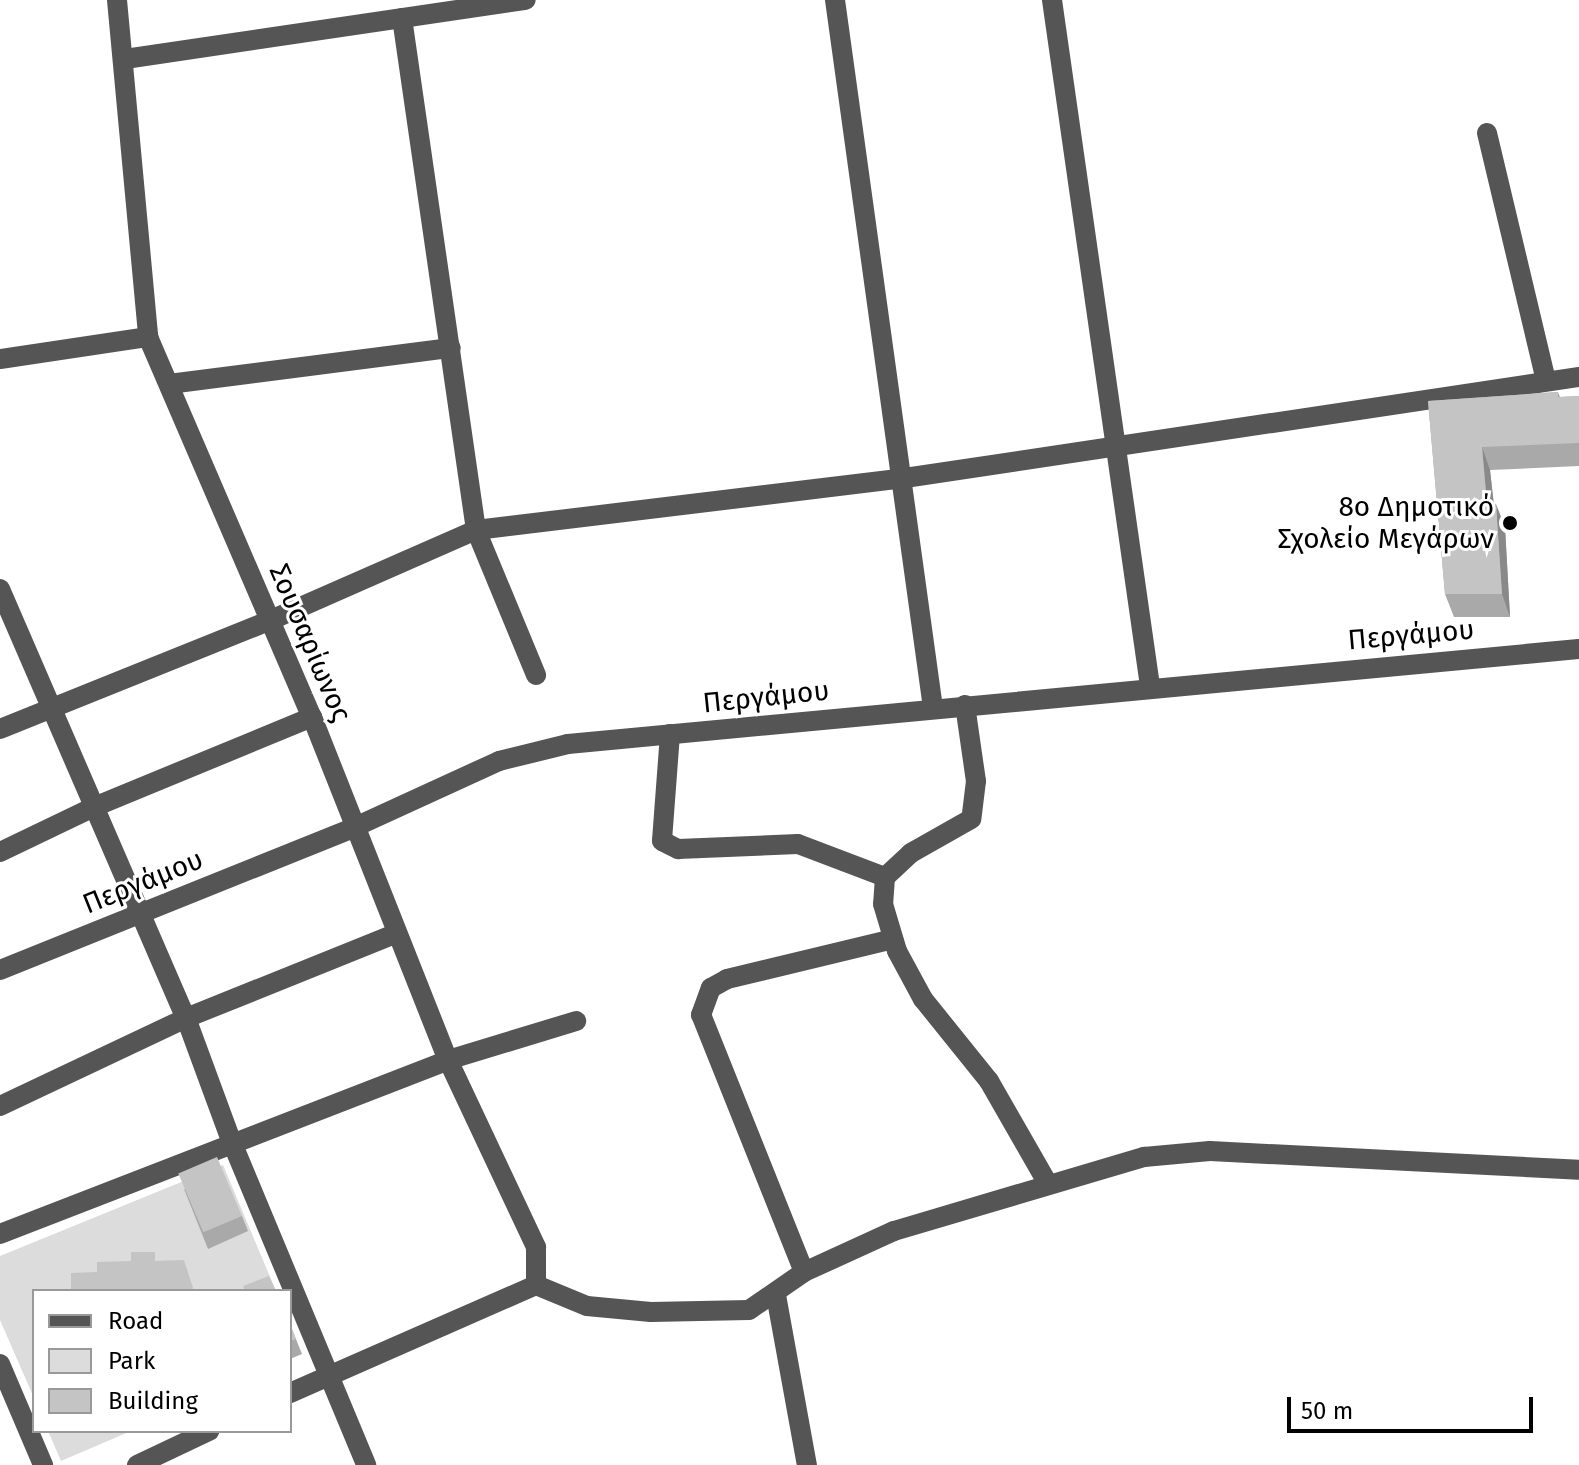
<!DOCTYPE html>
<meta charset="utf-8">
<style>
body{margin:0}
#map{position:relative;width:1579px;height:1465px;overflow:hidden;background:#fff;font-family:"Fira Sans",sans-serif}
div>[style]{position:absolute}
[style*='--x']{left:calc(var(--x)*1px);top:calc(var(--y)*1px);width:calc(var(--w)*1px);rotate:calc(var(--a)*1deg)}
.green>*{inset:0;background:#dcdcdc}
.minor>*{height:20px;margin:-10px;padding:0 10px;transform-origin:10px;border-radius:10px;background:#555}
.wall>*{inset:0;background:#a9a9a9}
.shaded-wall>*{inset:0;background:#898989}
.building>*{inset:0;background:#c4c4c4;transform-origin:0 0}
.dots>*{width:22px;height:22px;translate:-50% -50%;box-sizing:border-box;border:4px solid #fff;border-radius:50%}
span{translate:-50% -50%;white-space:nowrap;text-align:center;line-height:1.15;-webkit-text-stroke:6px #fff;paint-order:stroke}
.poi-label{font-size:28px;color:#000}
.right{translate:-100% -50%;text-align:right}
.street-label{font-size:28px;color:#000}
.legend{position:absolute;left:32px;top:1289px;width:260px;height:144px;box-sizing:border-box;background:#fff;border:2px solid #999;margin:0;padding:10px 14px;list-style:none;font-size:24px;color:#000}
.legend li{display:flex;align-items:center;gap:16px;height:40px}
.legend b{width:40px;border:2px solid #999}
.scale{position:absolute;left:1287px;top:1397px;width:246px;height:36px;box-sizing:border-box;border:4px solid #000;border-top:0;padding-left:10px;font-size:24px;line-height:28px;white-space:nowrap;color:#000;-webkit-text-stroke:6px #fff;paint-order:stroke}
</style>
<div id="map">
<div class="green">
<i style="clip-path:polygon(223px 1165px,276px 1291px,34px 1291px,34px 1398px,0 1320px,0 1256px)"></i>
<i style="clip-path:polygon(48px 1431px,131px 1431px,61px 1461px)"></i>
</div>
<div class="minor">
<i style="--x:117;--y:0;--w:338;--a:84.7"></i>
<i style="--x:148;--y:337;--w:414;--a:66.7"></i>
<i style="--x:312;--y:717;--w:369;--a:68.4"></i>
<i style="--x:448;--y:1060;--w:207;--a:64.8"></i>
<i style="--x:536;--y:1247;--w:38;--a:90"></i>
<i style="--x:835;--y:0;--w:715;--a:82.12"></i>
<i style="--x:1052;--y:0;--w:693;--a:81.87"></i>
<i style="--x:402;--y:18;--w:517;--a:81.78"></i>
<i style="--x:476;--y:530;--w:157;--a:67.5"></i>
<i style="--x:125;--y:59;--w:405;--a:-8.4"></i>
<i style="--x:1487;--y:133;--w:255;--a:76.6"></i>
<i style="--x:0;--y:359;--w:150;--a:-8.5"></i>
<i style="--x:169;--y:384;--w:284;--a:-7.3"></i>
<i style="--x:0;--y:589;--w:468;--a:66.6"></i>
<i style="--x:186;--y:1018;--w:130;--a:69.8"></i>
<i style="--x:231;--y:1140;--w:352;--a:67.4"></i>
<i style="--x:965;--y:705;--w:77;--a:81.8"></i>
<i style="--x:976;--y:781;--w:38;--a:97"></i>
<i style="--x:971;--y:819;--w:69;--a:150.5"></i>
<i style="--x:911;--y:853;--w:35;--a:137"></i>
<i style="--x:885;--y:877;--w:27;--a:94"></i>
<i style="--x:883;--y:904;--w:49;--a:73.4"></i>
<i style="--x:897;--y:951;--w:55;--a:61.6"></i>
<i style="--x:923;--y:999;--w:105;--a:51.2"></i>
<i style="--x:989;--y:1081;--w:119;--a:60.2"></i>
<i style="--x:0;--y:729;--w:292;--a:-21.9"></i>
<i style="--x:271;--y:620;--w:224;--a:-23.7"></i>
<i style="--x:476;--y:530;--w:425;--a:-6.9"></i>
<i style="--x:898;--y:479;--w:689;--a:-8.52"></i>
<i style="--x:670;--y:734;--w:107;--a:94.3"></i>
<i style="--x:662;--y:841;--w:18;--a:27"></i>
<i style="--x:678;--y:849;--w:120;--a:-2.4"></i>
<i style="--x:798;--y:844;--w:93;--a:20.8"></i>
<i style="--x:0;--y:852;--w:104;--a:-25.6"></i>
<i style="--x:94;--y:807;--w:236;--a:-22.4"></i>
<i style="--x:0;--y:970;--w:383;--a:-21.9"></i>
<i style="--x:355;--y:827;--w:158;--a:-24.6"></i>
<i style="--x:499;--y:761;--w:71;--a:-13.8"></i>
<i style="--x:568;--y:744;--w:1015;--a:-5.37"></i>
<i style="--x:0;--y:1106;--w:206;--a:-25.3"></i>
<i style="--x:186;--y:1018;--w:227;--a:-21.9"></i>
<i style="--x:0;--y:1234;--w:481;--a:-21.2"></i>
<i style="--x:448;--y:1060;--w:134;--a:-16.9"></i>
<i style="--x:804;--y:1272;--w:277;--a:-111.8"></i>
<i style="--x:701;--y:1015;--w:29;--a:-70"></i>
<i style="--x:711;--y:988;--w:18;--a:-29"></i>
<i style="--x:727;--y:979;--w:171;--a:-13.5"></i>
<i style="--x:776;--y:1295;--w:173;--a:79.7"></i>
<i style="--x:0;--y:1364;--w:110;--a:66.9"></i>
<i style="--x:290;--y:1393;--w:269;--a:-23.7"></i>
<i style="--x:536;--y:1285;--w:55;--a:22.4"></i>
<i style="--x:587;--y:1306;--w:64;--a:5.4"></i>
<i style="--x:651;--y:1312;--w:98;--a:-1.2"></i>
<i style="--x:749;--y:1310;--w:67;--a:-34.6"></i>
<i style="--x:804;--y:1272;--w:99;--a:-24.5"></i>
<i style="--x:894;--y:1231;--w:261;--a:-16.5"></i>
<i style="--x:1144;--y:1157;--w:66;--a:-5.2"></i>
<i style="--x:1210;--y:1151;--w:369;--a:2.9"></i>
<i style="--x:137;--y:1465;--w:80;--a:-25.3"></i>
</div>
<div class="wall">
<i style="clip-path:polygon(1558px 392px,1560px 397px,1579px 396px,1579px 466px,1490px 470px,1494px 504px,1505px 527px,1510px 617px,1454px 617px,1445px 594px,1428px 401px)"></i>
<i style="clip-path:polygon(184px 1189px,242px 1216px,248px 1231px,208px 1249px)"></i>
<i style="clip-path:polygon(290px 1324px,302px 1354px,290px 1359px)"></i>
</div>
<div class="shaded-wall">
<i style="clip-path:polygon(1482px 447px,1490px 470px,1496px 527px,1487px 504px)"></i>
<i style="clip-path:polygon(1496px 504px,1505px 527px,1510px 617px,1502px 594px)"></i>
</div>
<div class="building">
<i style="clip-path:polygon(1558px 392px,1558px 397px,1579px 396px,1579px 443px,1482px 447px,1487px 504px,1496px 504px,1502px 594px,1445px 594px,1428px 401px)"></i>
<i style="left:217px;top:1157px;width:64px;height:42px;rotate:67deg"></i>
<i style="clip-path:polygon(131px 1252px,155px 1252px,155px 1261px,184px 1260px,193px 1288px,191px 1291px,71px 1291px,71px 1273px,97px 1272px,97px 1262px,131px 1261px)"></i>
<i style="clip-path:polygon(269px 1276px,276px 1291px,245px 1291px,243px 1286px)"></i>
<i style="clip-path:polygon(290px 1324px,296px 1339px,290px 1341px)"></i>
</div>
<div class="dots">
<i style="left:1510px;top:523px;background:#000"></i>
</div>
<div class="poi-label">
<span class="right" style="left:1494px;top:523px">8ο Δημοτικό<br>Σχολείο Μεγάρων</span>
</div>
<div class="street-label">
<span style="left:1411px;top:635px;rotate:-5deg">Περγάμου</span>
<span style="left:310px;top:643px;rotate:67deg">Σουσαρίωνος</span>
<span style="left:766px;top:697px;rotate:-6deg">Περγάμου</span>
<span style="left:143px;top:882px;rotate:-22deg">Περγάμου</span>
</div>
<ul class="legend">
<li><b style="height:10px;background:#555"></b>Road</li>
<li><b style="height:22px;background:#dcdcdc"></b>Park</li>
<li><b style="height:22px;background:#c4c4c4"></b>Building</li>
</ul>
<div class="scale">50 m</div>
</div>
